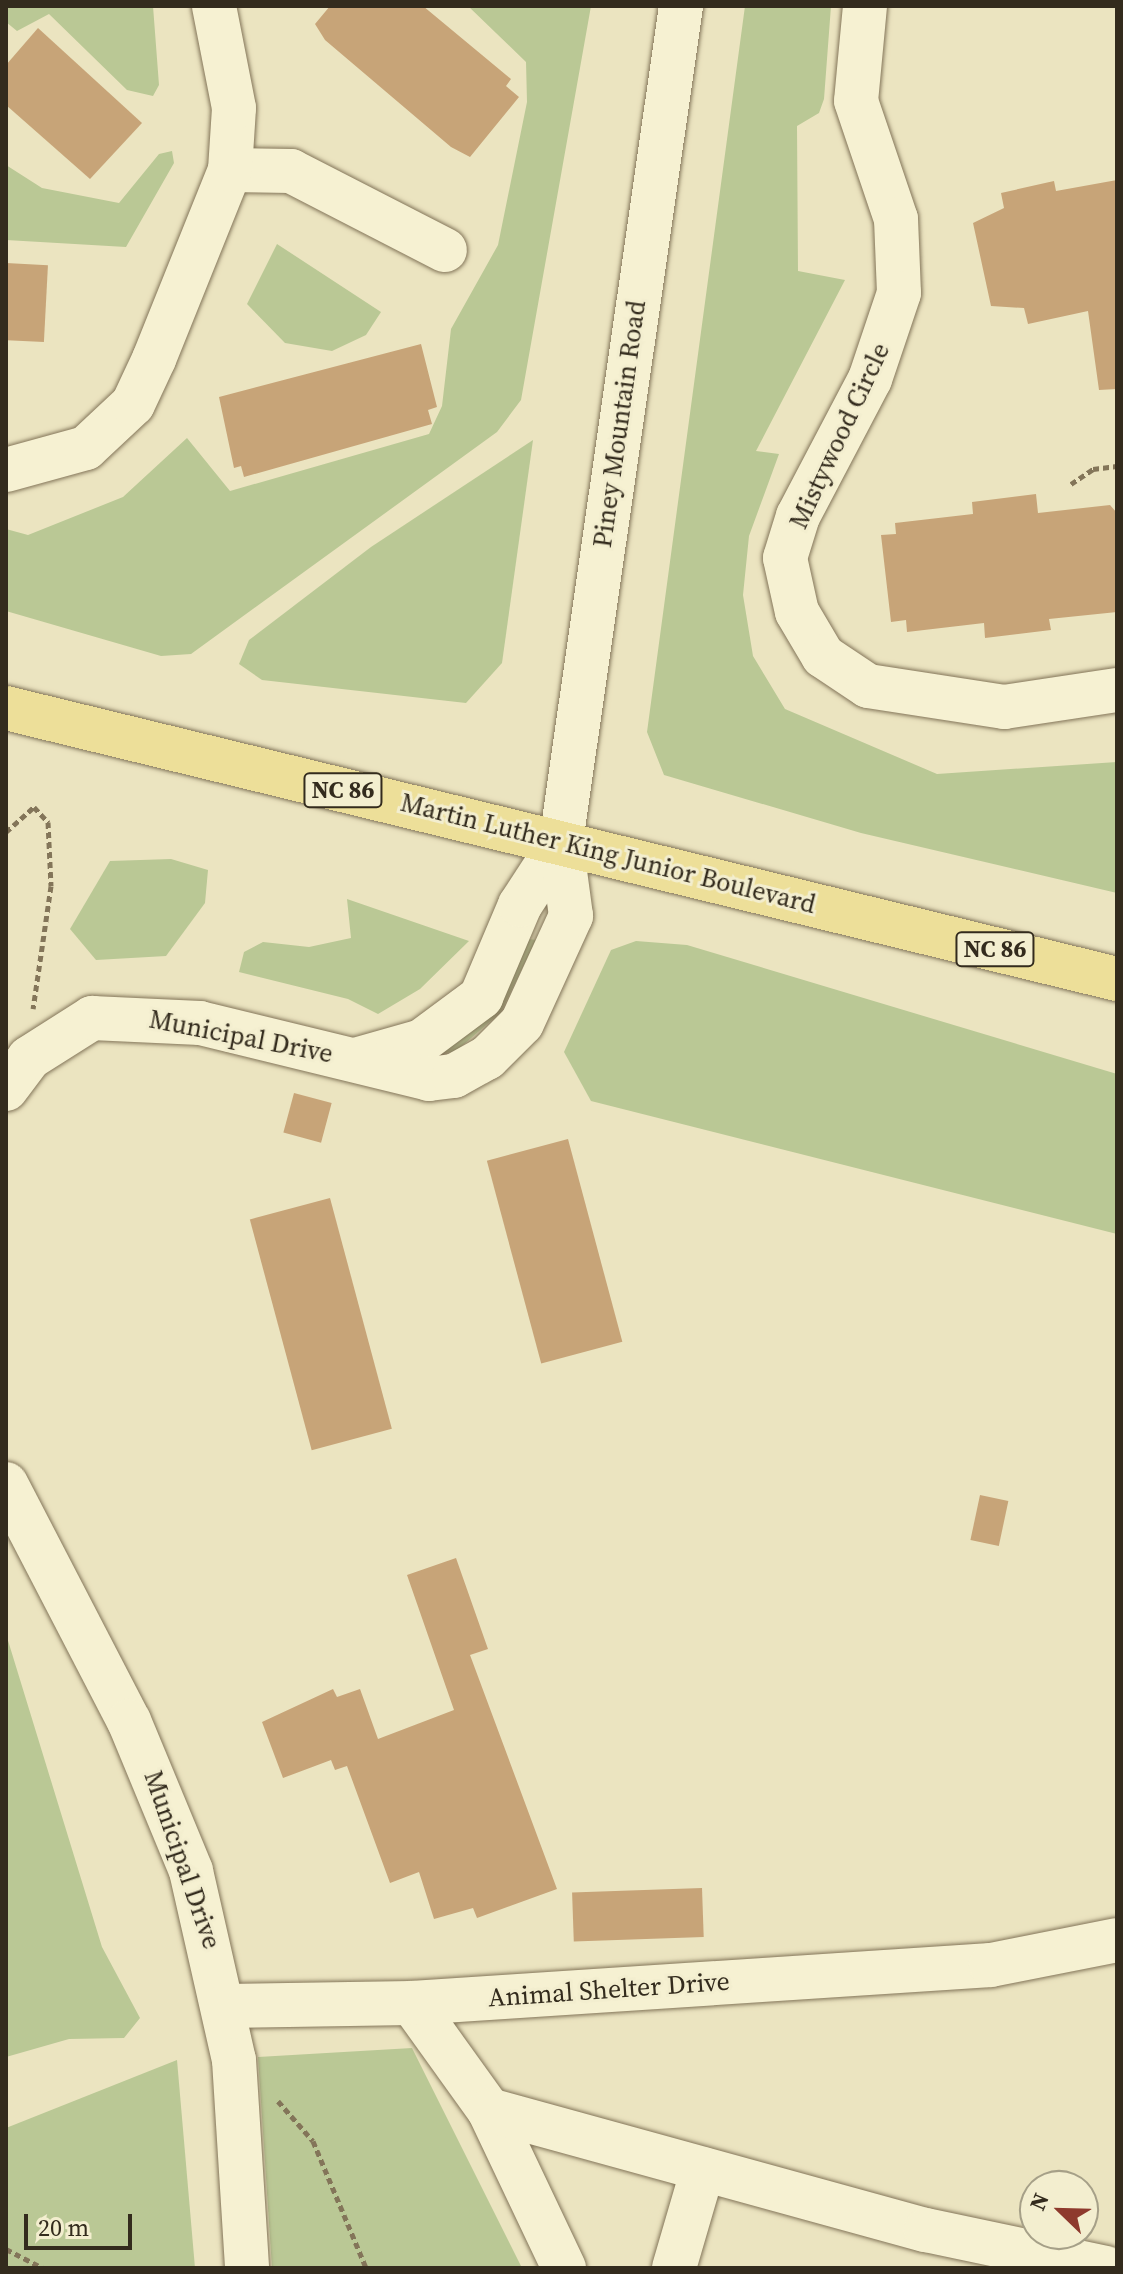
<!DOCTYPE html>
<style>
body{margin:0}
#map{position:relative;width:1123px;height:2274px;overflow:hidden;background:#ebe4c0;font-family:"Source Serif 4",serif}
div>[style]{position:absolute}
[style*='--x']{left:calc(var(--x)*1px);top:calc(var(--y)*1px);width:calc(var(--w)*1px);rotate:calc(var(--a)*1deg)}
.green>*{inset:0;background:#bac895}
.building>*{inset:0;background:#c7a478;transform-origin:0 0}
.path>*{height:5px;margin-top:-2.5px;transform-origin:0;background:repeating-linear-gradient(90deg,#837559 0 6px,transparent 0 10px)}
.roads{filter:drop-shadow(0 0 2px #837559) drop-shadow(0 0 2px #837559)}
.minor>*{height:44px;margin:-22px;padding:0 22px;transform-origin:22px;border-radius:22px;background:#f6f1d2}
.major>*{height:44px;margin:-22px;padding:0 22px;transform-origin:22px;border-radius:22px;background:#eddf99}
span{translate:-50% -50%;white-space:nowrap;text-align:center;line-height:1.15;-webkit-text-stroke:6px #f3eecf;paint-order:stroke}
.shield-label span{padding:2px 6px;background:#f3eecf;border:2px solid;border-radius:6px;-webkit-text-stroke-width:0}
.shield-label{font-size:24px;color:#332b1d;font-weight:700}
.street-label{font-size:26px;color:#332b1d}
.frame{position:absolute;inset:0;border:8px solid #332b1d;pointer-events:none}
.north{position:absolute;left:1019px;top:2170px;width:80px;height:80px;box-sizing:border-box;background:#f3eecf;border:2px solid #a6a088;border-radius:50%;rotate:293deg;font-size:22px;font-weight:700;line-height:32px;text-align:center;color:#332b1d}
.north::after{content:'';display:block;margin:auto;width:28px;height:36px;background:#8e3a2d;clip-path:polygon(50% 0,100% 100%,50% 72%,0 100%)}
.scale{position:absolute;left:24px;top:2214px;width:108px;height:36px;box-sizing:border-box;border:4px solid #332b1d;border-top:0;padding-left:10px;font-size:24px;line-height:28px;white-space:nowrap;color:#332b1d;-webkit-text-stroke:6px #f3eecf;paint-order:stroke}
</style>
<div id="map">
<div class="green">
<i style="clip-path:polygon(6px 6px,153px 6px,159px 85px,153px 96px,127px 90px,49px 14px,17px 31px,6px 22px)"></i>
<i style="clip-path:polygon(468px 6px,591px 6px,521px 400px,497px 432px,191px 654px,161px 656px,6px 611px,6px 529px,28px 535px,123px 497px,187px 438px,230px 491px,429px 434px,442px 406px,451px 329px,498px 245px,527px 102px,526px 62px)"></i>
<i style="clip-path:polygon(745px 6px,831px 6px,824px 99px,819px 113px,797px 126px,798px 271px,845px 280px,756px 451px,779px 454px,749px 536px,743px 595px,753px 656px,785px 709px,937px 774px,1117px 762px,1117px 893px,861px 833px,664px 775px,647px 732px)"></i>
<i style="clip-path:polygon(172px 151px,174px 163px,126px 247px,6px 240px,6px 165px,42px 188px,119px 203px,159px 154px)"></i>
<i style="clip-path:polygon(277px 244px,381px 312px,366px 335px,332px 351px,285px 343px,247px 304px)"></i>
<i style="clip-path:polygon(533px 440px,502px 663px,466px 703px,262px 680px,239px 664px,249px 640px,371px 547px)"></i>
<i style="clip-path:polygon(171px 859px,208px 870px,205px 903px,166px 956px,96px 960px,70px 929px,110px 861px)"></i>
<i style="clip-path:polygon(347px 899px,469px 941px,420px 989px,378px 1014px,348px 999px,239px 972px,244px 952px,263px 942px,309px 947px,351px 938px)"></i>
<i style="clip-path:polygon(529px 939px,536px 940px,501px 1012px,455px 1052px,425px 1054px)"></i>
<i style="clip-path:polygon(636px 941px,687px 945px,1117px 1074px,1117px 1234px,591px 1101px,564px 1052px,611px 950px)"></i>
<i style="clip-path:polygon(6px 1634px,102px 1947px,140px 2018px,124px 2038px,69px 2039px,6px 2057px)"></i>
<i style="clip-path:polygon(412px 2048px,522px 2268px,272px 2268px,258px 2057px)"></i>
<i style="clip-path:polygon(177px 2060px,195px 2268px,6px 2268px,6px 2128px)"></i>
</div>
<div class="building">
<i style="clip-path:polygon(330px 6px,423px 6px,511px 79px,506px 86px,519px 97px,470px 157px,451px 147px,325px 40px,315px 24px)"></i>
<i style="clip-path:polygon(38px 28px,142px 123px,90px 179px,6px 105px,6px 65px)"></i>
<i style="clip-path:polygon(1117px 180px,1117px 389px,1099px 390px,1088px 311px,1028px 324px,1024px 308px,991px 306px,973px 223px,1004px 208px,1001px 193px,1054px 181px,1056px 191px)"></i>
<i style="left:6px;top:263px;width:42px;height:77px;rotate:3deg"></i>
<i style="clip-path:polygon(421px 344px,437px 407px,428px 410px,432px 424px,244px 477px,241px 466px,234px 468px,219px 397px)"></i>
<i style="clip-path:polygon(1036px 494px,1038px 513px,1110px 505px,1117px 513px,1117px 612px,1049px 619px,1051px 630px,985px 638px,984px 623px,907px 632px,906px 620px,891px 622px,881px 535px,896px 534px,895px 523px,973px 514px,972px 502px)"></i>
<i style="left:294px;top:1093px;width:39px;height:41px;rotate:15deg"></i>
<i style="left:568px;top:1139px;width:210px;height:84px;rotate:75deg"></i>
<i style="left:330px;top:1198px;width:239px;height:83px;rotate:75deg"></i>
<i style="left:980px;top:1495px;width:29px;height:46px;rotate:12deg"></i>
<i style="clip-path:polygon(456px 1558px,488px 1649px,470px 1655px,557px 1889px,477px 1918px,473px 1908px,434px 1919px,419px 1872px,390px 1883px,347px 1766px,335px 1770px,331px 1760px,283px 1778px,262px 1722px,333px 1689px,337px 1697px,360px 1689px,378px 1739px,454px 1710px,407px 1575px)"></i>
<i style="left:702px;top:1888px;width:49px;height:130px;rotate:88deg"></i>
</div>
<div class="path">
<i style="--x:1071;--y:484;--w:27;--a:-34"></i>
<i style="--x:1093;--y:469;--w:24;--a:-7"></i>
<i style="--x:6;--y:832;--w:38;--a:-42"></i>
<i style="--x:34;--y:807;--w:21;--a:47"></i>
<i style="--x:48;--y:822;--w:64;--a:87.3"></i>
<i style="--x:51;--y:886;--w:124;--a:98.3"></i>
<i style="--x:278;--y:2101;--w:53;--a:48.8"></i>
<i style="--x:313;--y:2141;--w:138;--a:67.3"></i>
<i style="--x:6;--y:2249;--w:42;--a:27.2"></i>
</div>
<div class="roads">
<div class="minor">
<i style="--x:865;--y:6;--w:95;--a:95.4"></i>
<i style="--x:856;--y:101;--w:125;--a:71.3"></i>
<i style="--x:896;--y:219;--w:74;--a:87.7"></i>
<i style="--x:899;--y:293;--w:91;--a:108.6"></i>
<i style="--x:870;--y:379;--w:155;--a:117.7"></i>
<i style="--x:798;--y:516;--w:44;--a:107.2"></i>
<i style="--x:785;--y:558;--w:55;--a:77.5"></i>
<i style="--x:797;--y:612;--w:51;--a:59.4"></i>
<i style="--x:823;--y:656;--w:54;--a:33.7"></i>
<i style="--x:868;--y:686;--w:138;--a:8.8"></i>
<i style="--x:1004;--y:707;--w:114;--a:-8.6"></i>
<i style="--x:230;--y:170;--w:61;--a:0.9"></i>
<i style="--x:291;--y:171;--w:173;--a:27.2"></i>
<i style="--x:6;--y:470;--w:83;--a:-15.4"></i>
<i style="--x:86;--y:448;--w:64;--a:-43.1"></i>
<i style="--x:133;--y:404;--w:50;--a:-65"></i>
<i style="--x:154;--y:359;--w:204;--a:-68.1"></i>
<i style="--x:230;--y:170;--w:62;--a:-86.3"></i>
<i style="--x:234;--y:108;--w:104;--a:-101.1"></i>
<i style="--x:359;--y:1059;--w:66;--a:-15.9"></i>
<i style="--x:422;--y:1041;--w:74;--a:-36.7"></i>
<i style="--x:481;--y:997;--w:100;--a:-67"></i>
<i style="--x:520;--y:905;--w:75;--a:-56.9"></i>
<i style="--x:6;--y:1089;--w:39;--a:-53"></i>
<i style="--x:29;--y:1058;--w:75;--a:-32.4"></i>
<i style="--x:92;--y:1018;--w:108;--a:2.7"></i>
<i style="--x:200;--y:1023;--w:236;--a:13.7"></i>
<i style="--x:429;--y:1079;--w:25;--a:-7"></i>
<i style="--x:454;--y:1076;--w:38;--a:-29"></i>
<i style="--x:487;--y:1058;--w:49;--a:-45"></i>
<i style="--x:522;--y:1023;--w:118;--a:-65.4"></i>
<i style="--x:571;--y:916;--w:75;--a:-97.7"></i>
<i style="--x:561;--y:842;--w:845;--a:-81.83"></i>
<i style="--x:6;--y:1484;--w:267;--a:62.6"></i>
<i style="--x:129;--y:1721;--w:162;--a:67.5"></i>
<i style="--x:191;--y:1871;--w:194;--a:77.2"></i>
<i style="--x:234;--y:2060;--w:208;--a:86.4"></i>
<i style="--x:412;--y:2003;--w:132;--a:54.3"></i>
<i style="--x:489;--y:2110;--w:175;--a:64.6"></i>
<i style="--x:226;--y:2006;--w:186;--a:-0.9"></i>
<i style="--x:412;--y:2003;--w:580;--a:-3.75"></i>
<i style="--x:991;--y:1965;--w:128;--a:-11.2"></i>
<i style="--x:489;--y:2110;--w:453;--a:15.4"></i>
<i style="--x:926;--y:2230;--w:184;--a:11.9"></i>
<i style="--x:674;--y:2268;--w:103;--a:-73.7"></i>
</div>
<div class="major">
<i style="--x:6;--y:708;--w:1144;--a:13.71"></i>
</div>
</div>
<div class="shield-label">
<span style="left:343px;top:790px">NC 86</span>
<span style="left:995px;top:949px">NC 86</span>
</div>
<div class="street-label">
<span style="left:620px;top:424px;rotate:-82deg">Piney Mountain Road</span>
<span style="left:840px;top:436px;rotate:-65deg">Mistywood Circle</span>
<span style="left:608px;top:854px;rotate:14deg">Martin Luther King Junior Boulevard</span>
<span style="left:241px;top:1037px;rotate:11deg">Municipal Drive</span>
<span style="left:182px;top:1860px;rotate:71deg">Municipal Drive</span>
<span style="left:609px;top:1990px;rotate:-4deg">Animal Shelter Drive</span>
</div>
<div class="frame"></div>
<div class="north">N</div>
<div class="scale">20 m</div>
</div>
